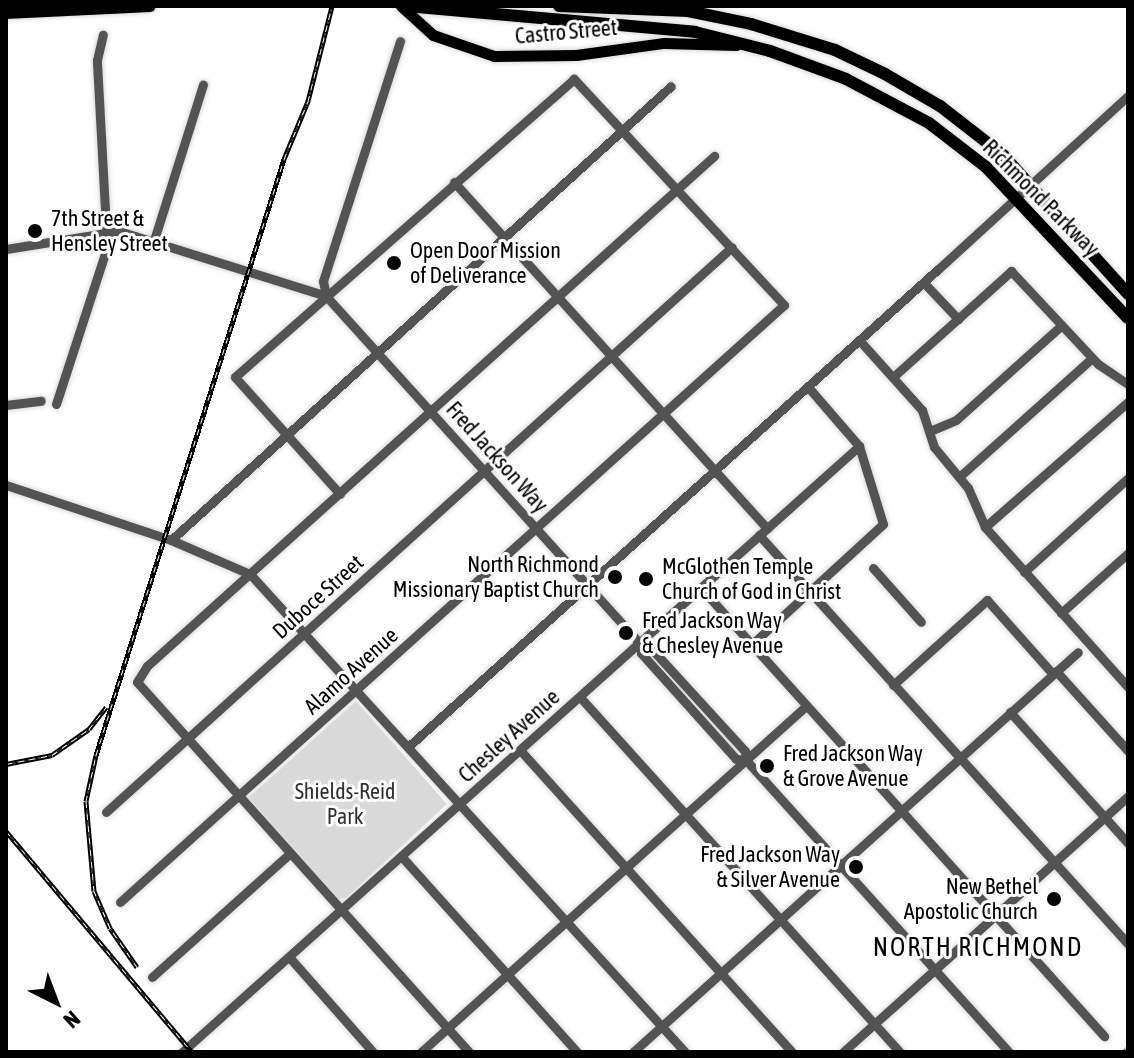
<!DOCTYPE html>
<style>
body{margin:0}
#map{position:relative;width:1134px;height:1058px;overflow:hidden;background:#fff;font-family:"Asap Condensed",sans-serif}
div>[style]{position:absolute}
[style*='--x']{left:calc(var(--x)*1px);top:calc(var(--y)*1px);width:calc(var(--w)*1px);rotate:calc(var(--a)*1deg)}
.green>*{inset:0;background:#dadada}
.stream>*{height:2px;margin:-1px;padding:0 1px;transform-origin:1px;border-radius:1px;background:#a1a1a1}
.roads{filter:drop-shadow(0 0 2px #dbdbdb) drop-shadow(0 0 2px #dbdbdb)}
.minor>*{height:9px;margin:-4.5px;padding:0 4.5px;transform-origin:4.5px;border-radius:4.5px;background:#535353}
.major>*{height:11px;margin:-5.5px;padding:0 5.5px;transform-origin:5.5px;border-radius:5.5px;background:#000}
.highway>*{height:12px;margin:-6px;padding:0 6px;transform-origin:6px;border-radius:6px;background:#000}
.rail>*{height:5px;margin-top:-2.5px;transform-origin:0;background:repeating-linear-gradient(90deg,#fff 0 6px,#000 0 12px);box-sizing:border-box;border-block:2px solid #000}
.dots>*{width:22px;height:22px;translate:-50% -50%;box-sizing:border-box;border:4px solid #fff;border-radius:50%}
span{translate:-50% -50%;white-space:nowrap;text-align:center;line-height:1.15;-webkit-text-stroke:6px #fff;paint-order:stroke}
.street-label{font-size:22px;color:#000}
.poi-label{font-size:22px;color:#000}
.left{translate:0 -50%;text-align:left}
.right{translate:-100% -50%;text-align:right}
.park-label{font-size:22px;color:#313131}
.quarter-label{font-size:26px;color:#000;letter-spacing:2px}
.frame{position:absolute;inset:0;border:8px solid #000;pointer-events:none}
.north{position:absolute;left:16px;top:962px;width:80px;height:80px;-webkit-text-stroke:6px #fff;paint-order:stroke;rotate:138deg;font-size:22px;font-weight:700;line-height:32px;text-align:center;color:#000}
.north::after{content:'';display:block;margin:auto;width:28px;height:36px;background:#000;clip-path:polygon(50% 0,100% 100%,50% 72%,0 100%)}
</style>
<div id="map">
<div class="green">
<i style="clip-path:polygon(356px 701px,447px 804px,346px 898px,338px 899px,248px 798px)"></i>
</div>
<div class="stream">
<i style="--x:1122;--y:1052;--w:8;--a:-45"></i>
</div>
<div class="roads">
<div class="minor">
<i style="--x:454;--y:182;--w:467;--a:47.9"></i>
<i style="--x:154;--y:240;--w:163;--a:-72.5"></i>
<i style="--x:6;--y:249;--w:114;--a:-9.1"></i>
<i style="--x:119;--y:231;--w:217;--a:17.4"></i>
<i style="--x:326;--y:296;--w:468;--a:47.9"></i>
<i style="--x:640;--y:643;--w:9;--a:18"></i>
<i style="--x:649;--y:646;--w:142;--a:47.6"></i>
<i style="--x:745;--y:751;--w:9;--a:84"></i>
<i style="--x:935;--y:272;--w:261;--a:-42.4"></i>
<i style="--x:926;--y:285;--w:47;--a:46.7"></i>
<i style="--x:326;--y:296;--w:15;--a:-101"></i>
<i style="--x:323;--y:281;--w:252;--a:-72.2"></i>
<i style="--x:860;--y:341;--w:93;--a:48.1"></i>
<i style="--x:922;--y:410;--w:39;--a:72"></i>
<i style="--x:934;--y:447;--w:53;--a:50.3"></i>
<i style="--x:968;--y:488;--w:43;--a:66.4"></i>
<i style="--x:985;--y:527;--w:215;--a:48.2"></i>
<i style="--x:893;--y:377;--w:159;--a:-41.9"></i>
<i style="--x:1011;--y:271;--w:127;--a:46.9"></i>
<i style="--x:1098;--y:364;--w:36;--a:34"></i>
<i style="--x:56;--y:404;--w:165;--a:-72"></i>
<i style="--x:107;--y:247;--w:187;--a:-93.1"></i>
<i style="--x:97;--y:60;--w:26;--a:-77"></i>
<i style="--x:6;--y:405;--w:35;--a:-7"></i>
<i style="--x:930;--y:431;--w:28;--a:-23"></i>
<i style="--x:956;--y:420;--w:142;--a:-41.9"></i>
<i style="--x:959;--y:477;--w:178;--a:-41.8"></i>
<i style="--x:6;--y:485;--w:174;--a:18.4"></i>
<i style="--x:171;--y:540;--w:86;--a:23.3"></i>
<i style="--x:250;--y:574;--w:646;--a:47.7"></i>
<i style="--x:985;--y:527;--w:190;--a:-41.2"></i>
<i style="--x:759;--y:535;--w:551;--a:47.94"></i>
<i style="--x:171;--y:540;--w:675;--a:-42.24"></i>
<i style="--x:873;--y:568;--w:72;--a:48.4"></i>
<i style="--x:1024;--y:572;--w:140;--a:-42.1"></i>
<i style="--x:701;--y:588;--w:603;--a:48.03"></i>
<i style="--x:1061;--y:613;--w:90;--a:-41.8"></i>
<i style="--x:640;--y:643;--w:10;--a:84"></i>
<i style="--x:641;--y:653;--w:142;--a:48.1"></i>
<i style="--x:736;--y:759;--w:10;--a:6"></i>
<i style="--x:746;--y:760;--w:393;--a:48"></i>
<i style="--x:751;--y:645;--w:179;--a:-42.5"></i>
<i style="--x:883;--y:524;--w:82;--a:-107.1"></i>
<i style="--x:859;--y:446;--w:78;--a:-130.8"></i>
<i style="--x:1056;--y:671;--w:108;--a:48"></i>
<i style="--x:893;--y:685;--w:127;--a:-42.1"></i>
<i style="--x:987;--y:600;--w:99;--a:48.3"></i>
<i style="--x:580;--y:697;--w:478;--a:48"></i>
<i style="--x:1010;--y:712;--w:176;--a:48"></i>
<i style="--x:409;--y:746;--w:711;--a:-42.04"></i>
<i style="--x:520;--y:750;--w:406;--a:48"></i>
<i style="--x:106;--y:812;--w:843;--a:-42.07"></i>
<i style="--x:402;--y:857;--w:262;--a:48.1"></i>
<i style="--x:120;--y:902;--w:893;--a:-41.96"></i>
<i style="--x:784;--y:305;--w:309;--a:-132.9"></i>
<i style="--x:574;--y:79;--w:451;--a:138.7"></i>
<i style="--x:235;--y:377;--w:157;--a:48.1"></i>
<i style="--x:290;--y:958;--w:125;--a:48.6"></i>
<i style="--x:152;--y:977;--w:183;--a:-41.9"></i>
<i style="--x:182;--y:1052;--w:909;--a:-41.83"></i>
<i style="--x:421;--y:1052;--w:518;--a:-41.95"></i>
<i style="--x:469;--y:1052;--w:497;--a:-131.9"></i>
<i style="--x:137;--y:682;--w:19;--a:-58"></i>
<i style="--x:147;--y:666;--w:763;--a:-41.97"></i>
<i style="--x:633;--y:1052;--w:598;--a:-41.95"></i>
<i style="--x:843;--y:1052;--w:383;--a:-41.9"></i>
</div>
<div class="major">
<i style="--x:401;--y:6;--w:43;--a:42.2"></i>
<i style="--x:433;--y:35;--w:65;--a:19"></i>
<i style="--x:494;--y:56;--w:82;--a:-0.7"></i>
<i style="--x:576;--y:55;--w:89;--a:-7.8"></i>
<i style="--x:664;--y:43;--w:72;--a:1.6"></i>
</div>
<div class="highway">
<i style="--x:406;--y:6;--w:290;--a:5.1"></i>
<i style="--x:695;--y:32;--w:77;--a:14.2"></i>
<i style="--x:770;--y:51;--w:81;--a:20.2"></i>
<i style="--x:846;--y:79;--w:94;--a:27.9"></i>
<i style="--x:929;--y:123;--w:72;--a:37.7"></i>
<i style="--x:986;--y:167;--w:207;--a:46.8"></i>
<i style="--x:559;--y:6;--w:129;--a:2.2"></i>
<i style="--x:688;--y:11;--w:64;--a:11.7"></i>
<i style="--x:751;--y:24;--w:88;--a:17.2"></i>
<i style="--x:835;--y:50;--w:55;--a:25.6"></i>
<i style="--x:885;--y:74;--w:64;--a:30.2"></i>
<i style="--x:940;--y:106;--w:80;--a:37.9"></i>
<i style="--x:1003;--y:155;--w:187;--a:48"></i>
<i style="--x:6;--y:13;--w:144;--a:-2.8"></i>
</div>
</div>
<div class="rail">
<i style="--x:6;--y:764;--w:47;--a:-11.1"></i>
<i style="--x:52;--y:755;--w:45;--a:-35.1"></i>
<i style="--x:89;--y:729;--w:28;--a:-52"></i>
<i style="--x:6;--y:831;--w:289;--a:49.9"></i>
<i style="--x:137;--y:967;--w:47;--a:-124.7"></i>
<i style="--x:110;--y:928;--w:40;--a:-113.4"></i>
<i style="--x:94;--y:891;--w:90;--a:-95.1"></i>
<i style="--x:86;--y:801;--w:47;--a:-77.7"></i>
<i style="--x:96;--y:755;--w:625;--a:-72.49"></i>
<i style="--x:284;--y:159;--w:63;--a:-67.5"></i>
<i style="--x:308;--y:101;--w:98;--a:-75.8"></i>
</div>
<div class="dots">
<i style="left:35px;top:231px;background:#000"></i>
<i style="left:394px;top:263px;background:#000"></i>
<i style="left:615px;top:577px;background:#000"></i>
<i style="left:646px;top:579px;background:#000"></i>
<i style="left:626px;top:633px;background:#000"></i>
<i style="left:767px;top:766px;background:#000"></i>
<i style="left:856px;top:867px;background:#000"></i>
<i style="left:1054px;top:899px;background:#000"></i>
</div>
<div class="street-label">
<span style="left:566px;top:32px;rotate:-5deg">Castro Street</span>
<span style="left:1041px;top:198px;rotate:45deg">Richmond Parkway</span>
<span style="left:497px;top:457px;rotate:48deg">Fred Jackson Way</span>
<span style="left:318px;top:597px;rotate:-42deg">Duboce Street</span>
<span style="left:351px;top:671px;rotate:-42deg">Alamo Avenue</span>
<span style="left:509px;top:736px;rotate:-42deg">Chesley Avenue</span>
</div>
<div class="poi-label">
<span class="left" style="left:51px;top:231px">7th Street &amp;<br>Hensley Street</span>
<span class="left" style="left:410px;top:263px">Open Door Mission<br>of Deliverance</span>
<span class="right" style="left:599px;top:577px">North Richmond<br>Missionary Baptist Church</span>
<span class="left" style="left:662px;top:579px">McGlothen Temple<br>Church of God in Christ</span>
<span class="left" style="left:642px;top:633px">Fred Jackson Way<br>&amp; Chesley Avenue</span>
<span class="left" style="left:783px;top:766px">Fred Jackson Way<br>&amp; Grove Avenue</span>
<span class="right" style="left:840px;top:867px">Fred Jackson Way<br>&amp; Silver Avenue</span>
<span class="right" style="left:1038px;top:899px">New Bethel<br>Apostolic Church</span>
</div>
<div class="park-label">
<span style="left:345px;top:804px">Shields-Reid<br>Park</span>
</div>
<div class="quarter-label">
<span style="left:978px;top:948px">NORTH RICHMOND</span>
</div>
<div class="frame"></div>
<div class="north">N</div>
</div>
